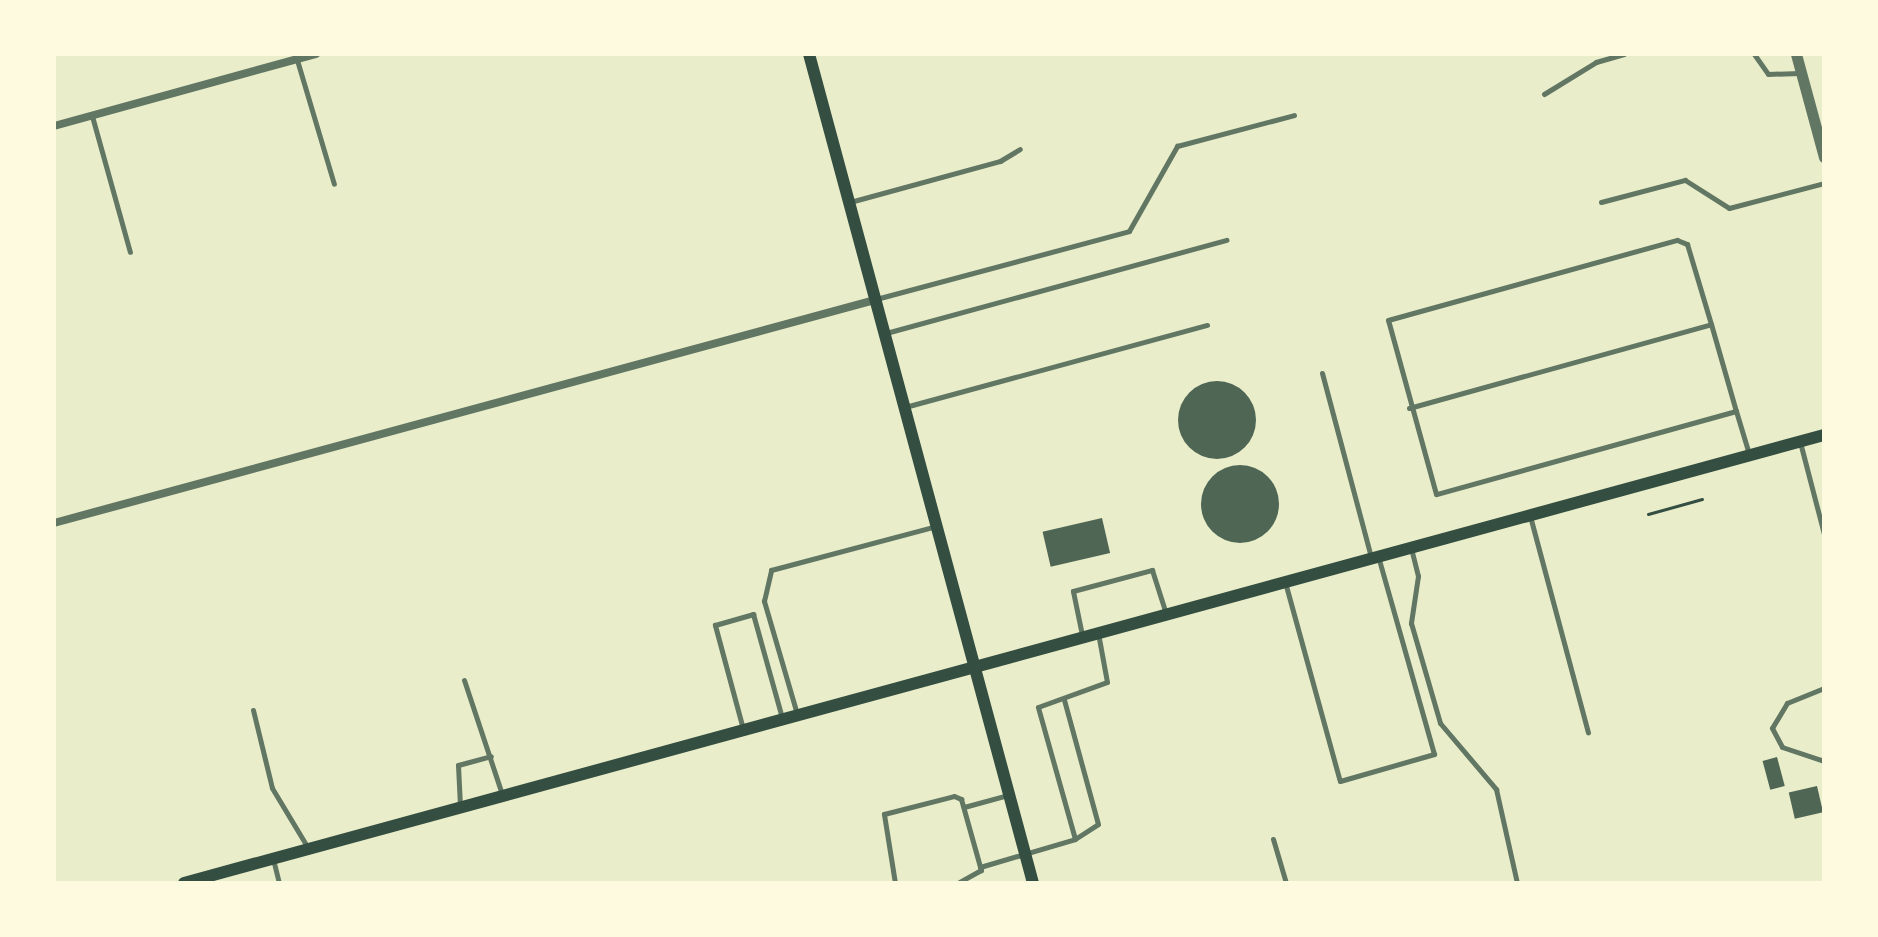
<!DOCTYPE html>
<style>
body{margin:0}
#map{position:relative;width:1878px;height:937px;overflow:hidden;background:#e9edc9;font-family:"IBM Plex Sans",sans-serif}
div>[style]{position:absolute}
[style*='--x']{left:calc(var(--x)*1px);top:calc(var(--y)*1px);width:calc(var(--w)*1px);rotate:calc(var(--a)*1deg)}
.building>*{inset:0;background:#4f6655;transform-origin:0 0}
.round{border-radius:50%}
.path>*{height:3px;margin:-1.5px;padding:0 1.5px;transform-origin:1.5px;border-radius:1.5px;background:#344e41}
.service>*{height:5px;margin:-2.5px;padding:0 2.5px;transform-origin:2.5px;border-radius:2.5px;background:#617663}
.minor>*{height:8px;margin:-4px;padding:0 4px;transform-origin:4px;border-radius:4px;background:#617663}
.tertiary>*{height:11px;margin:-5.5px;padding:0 5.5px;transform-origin:5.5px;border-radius:5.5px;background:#617663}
.secondary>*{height:12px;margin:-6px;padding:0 6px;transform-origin:6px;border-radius:6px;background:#344e41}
span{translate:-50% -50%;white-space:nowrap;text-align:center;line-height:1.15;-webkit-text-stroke:6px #fefae0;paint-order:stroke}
.frame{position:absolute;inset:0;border:56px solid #fefae0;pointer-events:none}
</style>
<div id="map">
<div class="building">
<i class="round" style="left:1178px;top:381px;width:78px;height:78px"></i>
<i class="round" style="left:1201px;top:465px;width:78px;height:78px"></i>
<i style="left:1102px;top:518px;width:36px;height:61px;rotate:77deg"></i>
<i style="left:1777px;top:757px;width:30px;height:15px;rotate:75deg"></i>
<i style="left:1817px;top:786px;width:27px;height:29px;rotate:77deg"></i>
</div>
<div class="path">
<i style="--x:1648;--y:514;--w:56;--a:-15.5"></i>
</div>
<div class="service">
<i style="--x:1754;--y:54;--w:24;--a:55"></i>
<i style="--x:1768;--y:74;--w:32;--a:-2"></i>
<i style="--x:297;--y:60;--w:129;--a:73.4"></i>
<i style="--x:1544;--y:94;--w:61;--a:-31.6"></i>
<i style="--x:1596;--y:62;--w:29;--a:-16"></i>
<i style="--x:92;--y:116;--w:141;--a:74.4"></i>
<i style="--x:850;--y:202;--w:156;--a:-15.3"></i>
<i style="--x:1000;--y:161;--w:23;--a:-31"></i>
<i style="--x:1601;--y:202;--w:87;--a:-14.7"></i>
<i style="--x:1685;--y:180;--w:52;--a:32.5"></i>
<i style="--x:1729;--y:208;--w:98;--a:-14.7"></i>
<i style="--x:876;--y:299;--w:262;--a:-15"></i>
<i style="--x:1129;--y:231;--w:98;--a:-60.5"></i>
<i style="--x:1177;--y:146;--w:121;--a:-14.8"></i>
<i style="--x:886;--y:333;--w:353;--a:-15.3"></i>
<i style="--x:1322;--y:373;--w:190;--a:75.1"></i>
<i style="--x:905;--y:407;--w:313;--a:-15.2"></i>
<i style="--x:1409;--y:408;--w:313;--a:-15.5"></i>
<i style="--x:1736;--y:411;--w:311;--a:164.5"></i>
<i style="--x:1436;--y:494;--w:180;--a:-105.4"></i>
<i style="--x:1388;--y:320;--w:300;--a:-15.5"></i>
<i style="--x:1677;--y:240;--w:11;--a:22"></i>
<i style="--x:1687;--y:244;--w:84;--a:73.3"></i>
<i style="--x:1711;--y:324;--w:91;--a:74"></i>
<i style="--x:1736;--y:411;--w:45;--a:73.2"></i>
<i style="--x:1800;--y:442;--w:95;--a:75.4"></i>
<i style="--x:1530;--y:516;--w:224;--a:75"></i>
<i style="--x:1411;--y:548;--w:29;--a:76"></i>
<i style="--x:1418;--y:576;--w:48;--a:98.5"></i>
<i style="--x:1411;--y:623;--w:104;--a:73.8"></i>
<i style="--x:1440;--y:723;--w:87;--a:49.7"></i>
<i style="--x:1496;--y:789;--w:96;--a:77.4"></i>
<i style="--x:1285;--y:582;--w:206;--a:74.6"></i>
<i style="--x:1340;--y:781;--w:98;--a:-16"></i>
<i style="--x:1434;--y:754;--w:202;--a:-105.8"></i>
<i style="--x:1082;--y:635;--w:45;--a:-101.6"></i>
<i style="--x:1073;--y:591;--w:82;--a:-14.9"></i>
<i style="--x:1152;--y:570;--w:46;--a:72.3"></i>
<i style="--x:464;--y:680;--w:120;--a:71.6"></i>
<i style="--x:1824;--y:688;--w:40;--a:158"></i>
<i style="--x:1787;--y:703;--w:29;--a:121"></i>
<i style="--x:1772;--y:728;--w:21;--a:62"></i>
<i style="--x:1782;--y:747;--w:44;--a:18.4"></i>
<i style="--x:253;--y:710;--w:80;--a:76.3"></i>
<i style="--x:272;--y:788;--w:70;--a:59"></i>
<i style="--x:797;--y:714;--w:118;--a:-106.3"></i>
<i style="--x:764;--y:601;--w:32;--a:-77"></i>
<i style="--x:771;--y:570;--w:168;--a:-14.9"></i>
<i style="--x:743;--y:729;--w:108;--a:-105.1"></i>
<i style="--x:715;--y:625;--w:40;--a:-16"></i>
<i style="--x:753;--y:614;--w:108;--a:74.4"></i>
<i style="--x:460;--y:806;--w:41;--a:-92.8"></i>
<i style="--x:458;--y:765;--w:34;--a:-15"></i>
<i style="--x:964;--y:807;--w:46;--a:-15.3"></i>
<i style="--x:1075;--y:839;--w:137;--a:-105.7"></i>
<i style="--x:1038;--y:707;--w:73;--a:-19.9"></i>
<i style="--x:1107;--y:682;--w:50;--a:-100.4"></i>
<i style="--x:1273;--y:839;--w:46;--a:73.5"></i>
<i style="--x:273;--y:859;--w:25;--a:76"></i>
<i style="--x:980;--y:867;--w:99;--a:-16.4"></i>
<i style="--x:1075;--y:839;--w:27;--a:-33"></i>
<i style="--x:1098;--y:824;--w:129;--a:-105.3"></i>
<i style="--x:895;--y:883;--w:70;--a:-99.1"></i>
<i style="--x:884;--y:814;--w:72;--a:-14.4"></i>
<i style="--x:954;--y:796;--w:8;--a:23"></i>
<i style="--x:961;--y:799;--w:74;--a:74.3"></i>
<i style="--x:981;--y:870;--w:26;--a:151"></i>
</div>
<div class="minor">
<i style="--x:54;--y:126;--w:272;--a:-15.4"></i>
<i style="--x:54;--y:523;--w:851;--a:-15.2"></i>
</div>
<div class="tertiary">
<i style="--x:1796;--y:54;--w:107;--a:74.8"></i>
</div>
<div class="secondary">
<i style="--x:809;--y:54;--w:859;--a:74.88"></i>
<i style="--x:184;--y:883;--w:1700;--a:-15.28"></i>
</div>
<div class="frame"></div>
</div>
